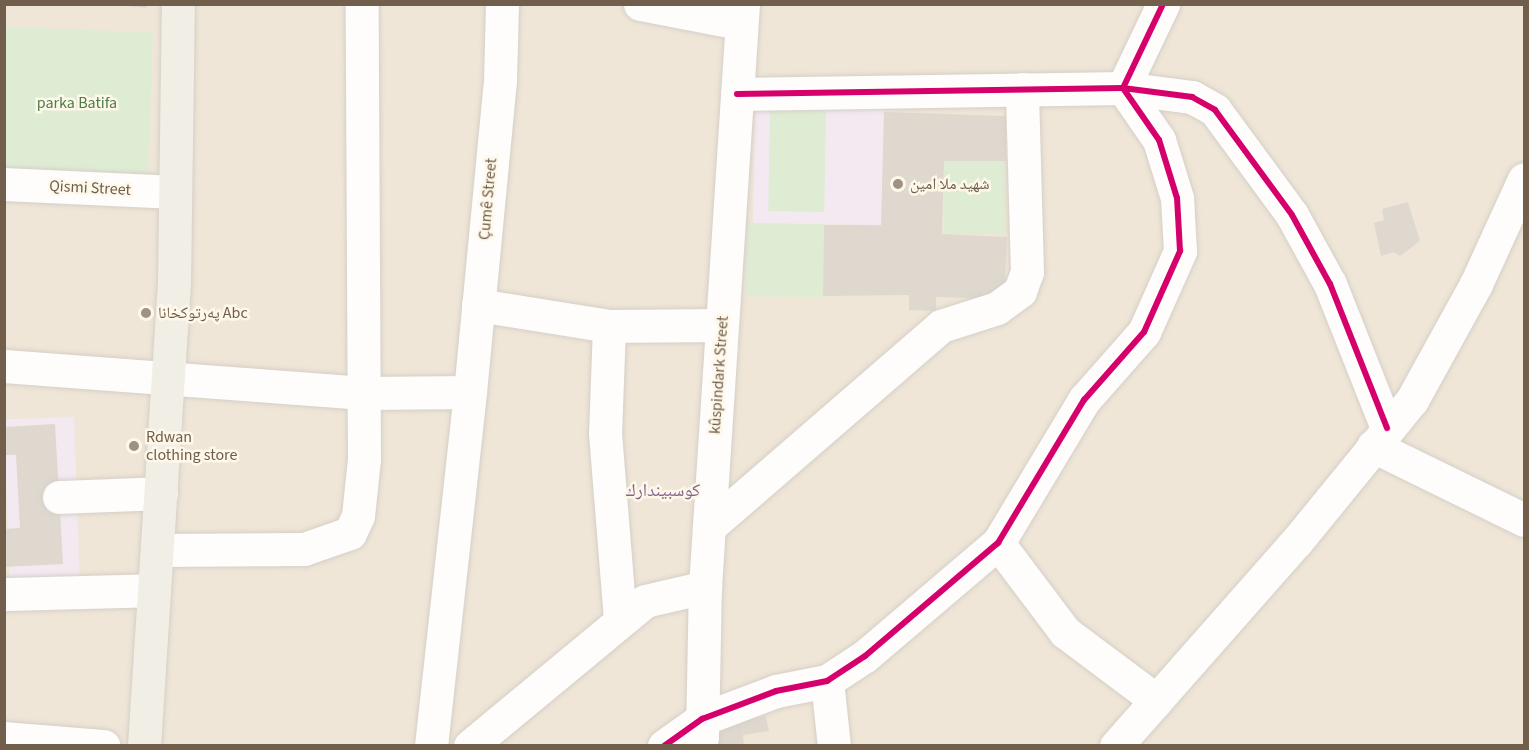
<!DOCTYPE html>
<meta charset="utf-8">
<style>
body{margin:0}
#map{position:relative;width:1529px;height:750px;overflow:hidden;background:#f6f2e9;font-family:"Source Sans 3","Noto Naskh Arabic",sans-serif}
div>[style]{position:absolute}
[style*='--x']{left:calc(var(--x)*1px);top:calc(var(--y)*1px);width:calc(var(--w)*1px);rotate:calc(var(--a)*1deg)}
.residential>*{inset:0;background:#efe6d7;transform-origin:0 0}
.education>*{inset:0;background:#f3e9f1;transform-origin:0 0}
.green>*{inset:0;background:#dfecd4;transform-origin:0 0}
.building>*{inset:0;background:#dfd8cf}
.roads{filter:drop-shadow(0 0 2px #d5cfc7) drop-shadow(0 0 2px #d5cfc7)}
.minor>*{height:33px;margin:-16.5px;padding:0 16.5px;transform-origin:16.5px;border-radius:16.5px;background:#fefdfc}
.major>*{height:33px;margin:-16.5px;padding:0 16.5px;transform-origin:16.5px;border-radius:16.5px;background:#f1eee5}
.cycleway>*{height:6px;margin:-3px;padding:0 3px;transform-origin:3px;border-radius:3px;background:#d6006c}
.dots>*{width:16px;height:16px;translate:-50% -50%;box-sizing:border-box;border:3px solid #fef8ea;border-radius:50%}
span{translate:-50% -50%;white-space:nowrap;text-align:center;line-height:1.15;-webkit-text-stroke:5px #fef8ea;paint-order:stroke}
.park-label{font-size:16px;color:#507c47}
.poi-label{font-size:16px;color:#715e4b}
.left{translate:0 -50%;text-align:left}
.street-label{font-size:16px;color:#715e4b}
.neighbourhood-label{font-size:18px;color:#85638d}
.frame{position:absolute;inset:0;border:6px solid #715e4b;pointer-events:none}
</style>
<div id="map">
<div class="residential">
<i style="left:5px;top:5px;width:1519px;height:740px"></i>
</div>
<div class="education">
<i style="left:755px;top:103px;width:130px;height:120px;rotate:1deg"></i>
<i style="left:74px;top:417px;width:161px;height:70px;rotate:88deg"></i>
</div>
<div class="green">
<i style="left:5px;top:27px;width:148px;height:147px;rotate:2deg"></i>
<i style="left:770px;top:110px;width:56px;height:101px;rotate:1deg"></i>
<i style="left:944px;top:161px;width:62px;height:73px"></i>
<i style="left:747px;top:223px;width:77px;height:73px;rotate:1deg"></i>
</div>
<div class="building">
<i style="clip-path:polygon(105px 4px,147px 4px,147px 8px)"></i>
<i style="clip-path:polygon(884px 112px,1006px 116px,1006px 161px,944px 161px,942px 234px,1007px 237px,1004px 299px,936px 297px,936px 311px,909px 310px,909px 295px,823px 296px,824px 225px,881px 225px)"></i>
<i style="clip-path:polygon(1408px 202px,1420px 241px,1400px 256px,1393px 252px,1381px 256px,1374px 223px,1384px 220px,1382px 209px)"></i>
<i style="clip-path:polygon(55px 424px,63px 564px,4px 567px,4px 529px,20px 528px,16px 455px,4px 455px,4px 427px)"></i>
<i style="clip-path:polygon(766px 716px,769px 731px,743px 735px,744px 746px,715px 746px,712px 725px)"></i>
</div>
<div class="roads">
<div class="minor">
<i style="--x:640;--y:4;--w:102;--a:10.8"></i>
<i style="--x:737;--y:94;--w:386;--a:-0.9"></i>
<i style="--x:1123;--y:88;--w:70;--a:7.4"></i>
<i style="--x:1192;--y:97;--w:26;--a:29"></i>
<i style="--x:1215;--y:110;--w:130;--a:53.7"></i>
<i style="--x:1292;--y:215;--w:79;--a:61.2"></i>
<i style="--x:1330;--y:284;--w:155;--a:68.4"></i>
<i style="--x:4;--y:184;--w:171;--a:2.7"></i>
<i style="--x:478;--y:305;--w:133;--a:9.1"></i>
<i style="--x:609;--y:326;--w:113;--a:-0.5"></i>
<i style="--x:609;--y:326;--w:107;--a:92.1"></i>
<i style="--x:605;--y:433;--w:189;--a:85.4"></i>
<i style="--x:4;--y:366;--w:361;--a:4.3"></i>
<i style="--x:364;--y:393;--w:106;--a:-0.5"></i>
<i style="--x:1373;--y:446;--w:168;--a:26.1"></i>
<i style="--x:59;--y:497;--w:102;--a:-2.2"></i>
<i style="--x:709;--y:527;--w:307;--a:-40.9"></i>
<i style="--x:941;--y:326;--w:59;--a:-17.8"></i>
<i style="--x:997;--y:308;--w:29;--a:-36"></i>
<i style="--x:1020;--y:291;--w:20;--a:-70"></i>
<i style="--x:1027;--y:272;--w:183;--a:-91.6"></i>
<i style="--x:998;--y:543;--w:111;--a:53"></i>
<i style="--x:1065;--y:632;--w:114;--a:36.8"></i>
<i style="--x:157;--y:550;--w:147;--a:-0.4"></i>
<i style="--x:304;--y:549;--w:49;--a:-19.2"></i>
<i style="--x:350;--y:533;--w:19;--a:-65"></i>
<i style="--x:358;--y:516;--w:57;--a:-84"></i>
<i style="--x:364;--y:459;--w:455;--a:-90.3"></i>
<i style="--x:4;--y:594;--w:150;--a:-1.5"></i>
<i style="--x:827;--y:681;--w:65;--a:83.9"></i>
<i style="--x:4;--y:738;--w:100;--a:4.6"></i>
<i style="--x:702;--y:738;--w:151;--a:-88.9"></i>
<i style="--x:705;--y:587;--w:584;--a:-86.27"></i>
<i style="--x:431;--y:746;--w:356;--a:-83.7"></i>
<i style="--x:470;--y:392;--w:312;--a:-84.5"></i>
<i style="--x:500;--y:81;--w:77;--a:-88.5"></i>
<i style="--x:470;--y:746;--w:227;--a:-39.6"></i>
<i style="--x:645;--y:601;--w:62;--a:-13.1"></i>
<i style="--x:664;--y:746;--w:47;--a:-35.4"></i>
<i style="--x:702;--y:719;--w:79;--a:-20.7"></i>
<i style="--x:776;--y:691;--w:52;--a:-11.1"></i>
<i style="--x:827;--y:681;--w:45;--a:-33.3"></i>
<i style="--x:865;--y:656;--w:175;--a:-40.4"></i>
<i style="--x:998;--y:543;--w:167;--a:-59"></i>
<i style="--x:1084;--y:400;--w:91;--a:-48.6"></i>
<i style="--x:1144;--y:332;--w:89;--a:-66"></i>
<i style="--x:1180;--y:251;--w:53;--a:-93.2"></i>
<i style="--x:1177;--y:198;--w:61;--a:-107.2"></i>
<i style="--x:1159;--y:140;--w:63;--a:-124.7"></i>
<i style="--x:1123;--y:88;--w:93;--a:-64.5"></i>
<i style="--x:1116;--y:746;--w:273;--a:-48.6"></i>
<i style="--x:1297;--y:541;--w:182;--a:-50.8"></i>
<i style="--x:1412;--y:400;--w:132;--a:-61.1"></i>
<i style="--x:1476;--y:284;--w:115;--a:-65.4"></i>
</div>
<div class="major">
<i style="--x:144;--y:746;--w:464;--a:-86.3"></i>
<i style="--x:174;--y:283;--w:279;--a:-89.2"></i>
</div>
</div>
<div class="cycleway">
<i style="--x:737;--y:94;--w:386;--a:-0.9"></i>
<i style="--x:1123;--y:88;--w:70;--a:7.4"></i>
<i style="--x:1192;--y:97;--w:26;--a:29"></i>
<i style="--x:1215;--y:110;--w:130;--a:53.7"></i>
<i style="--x:1292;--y:215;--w:79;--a:61.2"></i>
<i style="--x:1330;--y:284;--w:155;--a:68.4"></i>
<i style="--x:664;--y:746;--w:47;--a:-35.4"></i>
<i style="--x:702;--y:719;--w:79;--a:-20.7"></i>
<i style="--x:776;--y:691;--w:52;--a:-11.1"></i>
<i style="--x:827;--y:681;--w:45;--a:-33.3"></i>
<i style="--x:865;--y:656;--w:175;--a:-40.4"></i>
<i style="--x:998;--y:543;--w:167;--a:-59"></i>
<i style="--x:1084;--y:400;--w:91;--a:-48.6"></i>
<i style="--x:1144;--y:332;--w:89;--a:-66"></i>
<i style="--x:1180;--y:251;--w:53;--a:-93.2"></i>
<i style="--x:1177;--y:198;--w:61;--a:-107.2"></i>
<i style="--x:1159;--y:140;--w:63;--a:-124.7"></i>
<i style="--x:1123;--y:88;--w:93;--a:-64.5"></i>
</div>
<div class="dots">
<i style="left:898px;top:184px;background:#a09282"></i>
<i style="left:146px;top:313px;background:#a09282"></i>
<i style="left:134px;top:446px;background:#a09282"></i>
</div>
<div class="park-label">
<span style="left:77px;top:103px">parka Batifa</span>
</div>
<div class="poi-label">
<span class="left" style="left:910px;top:184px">شهيد ملا امين</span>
<span class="left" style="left:158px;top:313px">په‌رتوكخانا Abc</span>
<span class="left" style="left:146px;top:446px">Rdwan<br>clothing store</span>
</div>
<div class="street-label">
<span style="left:90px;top:188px;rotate:3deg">Qismi Street</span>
<span style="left:488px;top:199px;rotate:-85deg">Çumê Street</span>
<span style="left:719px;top:375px;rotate:-86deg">kûspindark Street</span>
</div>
<div class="neighbourhood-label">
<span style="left:663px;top:491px">كوسبيندارك</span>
</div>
<div class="frame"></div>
</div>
